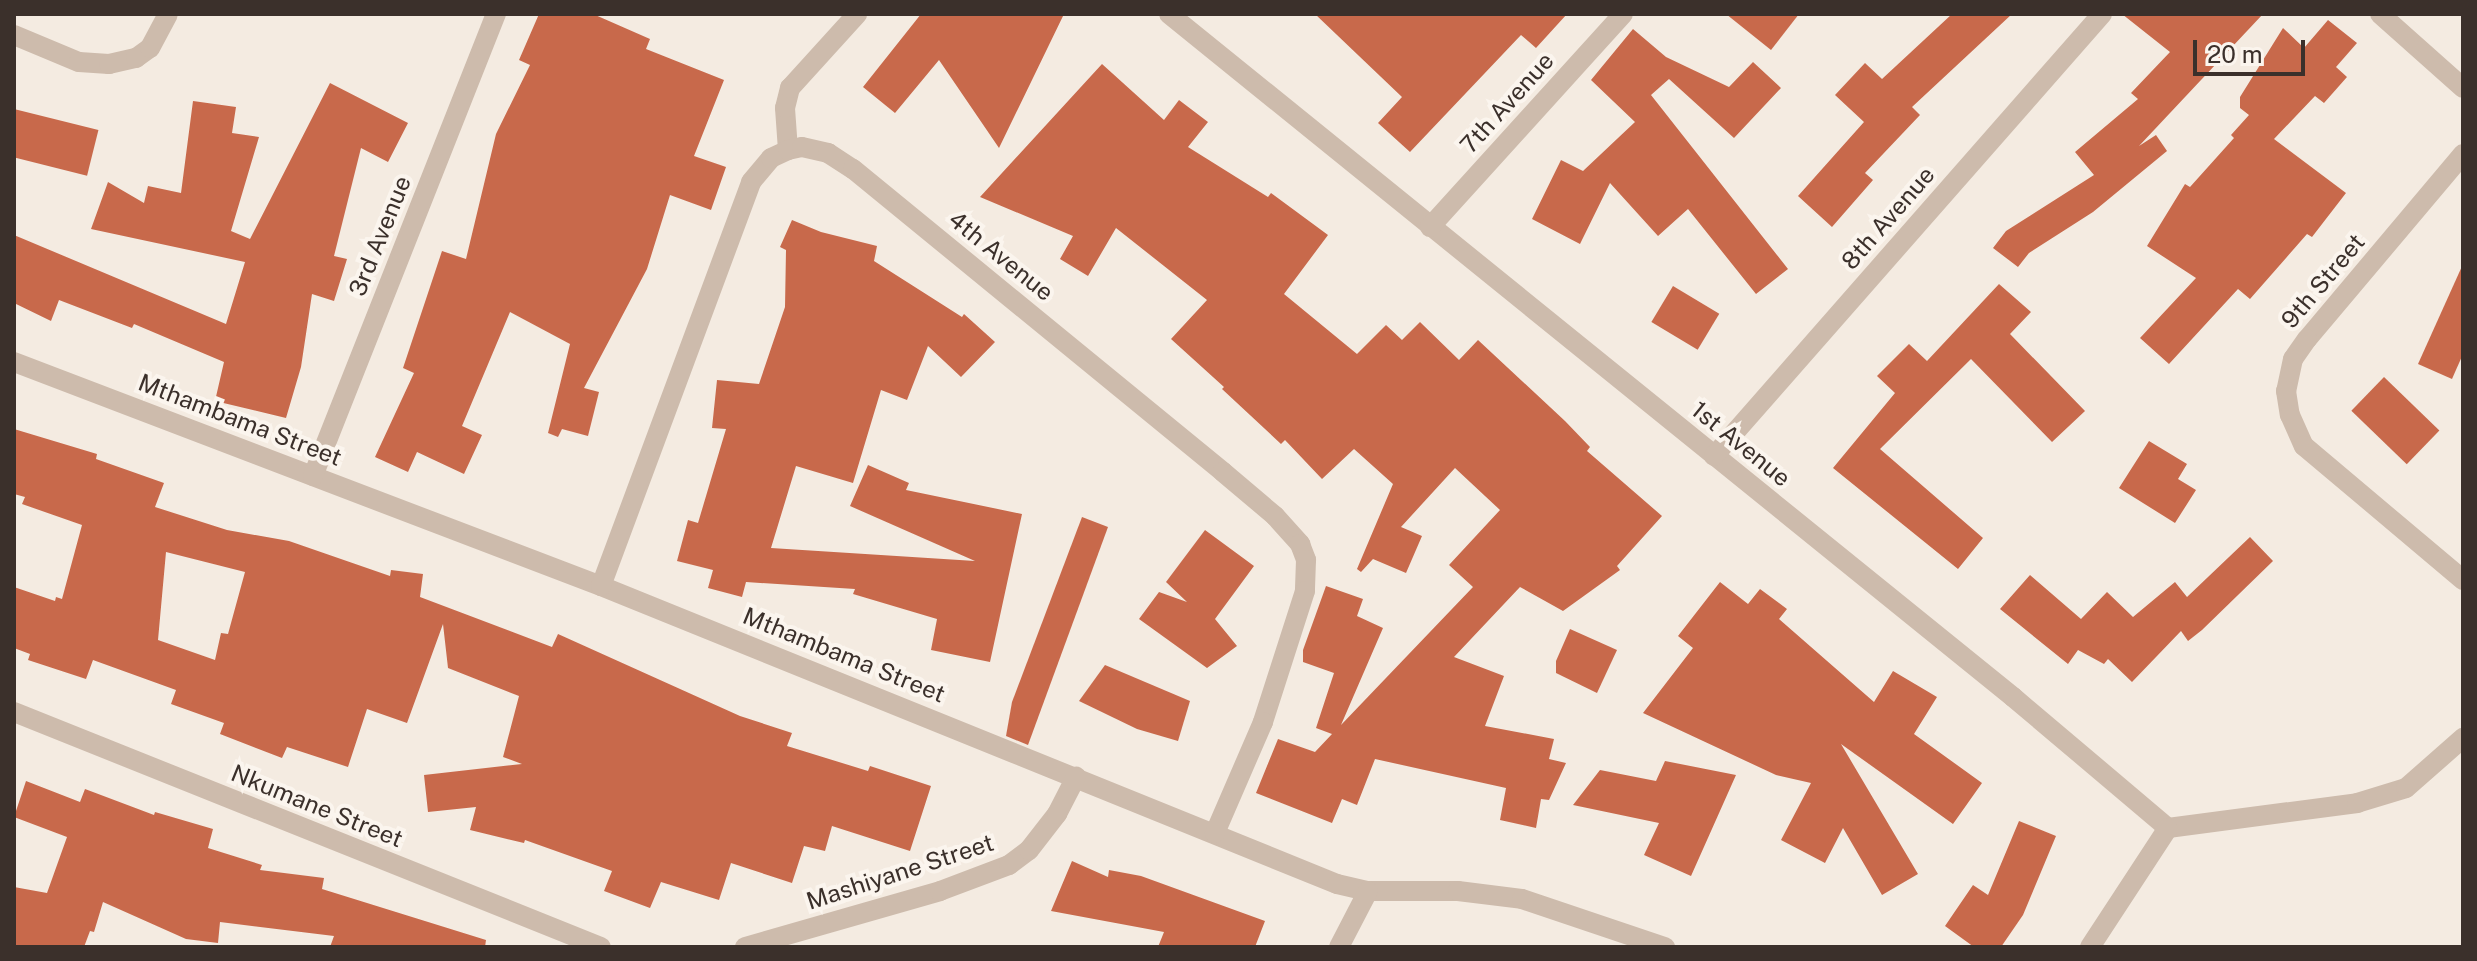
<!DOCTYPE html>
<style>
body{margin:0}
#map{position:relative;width:2477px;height:961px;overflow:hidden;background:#f4ebe1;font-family:"Public Sans",sans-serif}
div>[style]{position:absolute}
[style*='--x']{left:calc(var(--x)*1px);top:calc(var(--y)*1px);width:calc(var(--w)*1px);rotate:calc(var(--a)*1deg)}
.building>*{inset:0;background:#c8694b;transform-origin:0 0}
.street>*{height:20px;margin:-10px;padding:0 10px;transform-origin:10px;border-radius:10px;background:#cdbbac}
span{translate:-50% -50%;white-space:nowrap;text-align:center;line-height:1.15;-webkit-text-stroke:8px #fbf5ee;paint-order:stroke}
.street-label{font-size:24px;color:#3b302b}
.frame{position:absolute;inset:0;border:16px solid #3b302b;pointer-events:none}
.scale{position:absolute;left:2193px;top:40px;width:112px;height:36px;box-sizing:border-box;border:4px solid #3b302b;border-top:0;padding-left:10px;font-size:24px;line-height:28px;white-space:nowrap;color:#3b302b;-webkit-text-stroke:6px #fbf5ee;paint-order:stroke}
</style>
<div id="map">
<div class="building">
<i style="clip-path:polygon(539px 14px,593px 14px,650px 39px,646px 49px,724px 80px,694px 156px,726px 167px,711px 210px,670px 195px,647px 269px,584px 388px,599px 392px,588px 436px,562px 429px,558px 437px,548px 433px,570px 344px,510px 312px,462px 426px,482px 435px,464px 474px,417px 452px,408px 472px,375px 457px,414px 373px,403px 368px,442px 251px,466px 259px,496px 134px,530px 65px,519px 60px)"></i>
<i style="clip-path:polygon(921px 14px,1064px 14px,999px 148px,939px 60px,895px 113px,863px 87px)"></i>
<i style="clip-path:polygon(1315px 14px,1567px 14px,1536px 48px,1521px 35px,1410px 152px,1378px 123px,1402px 97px)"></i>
<i style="clip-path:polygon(1726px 14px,1799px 14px,1771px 50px)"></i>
<i style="clip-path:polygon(1952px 14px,2012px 14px,1912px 107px,1920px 115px,1865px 173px,1873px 180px,1832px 227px,1798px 196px,1864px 122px,1835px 95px,1865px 63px,1882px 79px)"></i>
<i style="clip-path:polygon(2122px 14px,2263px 14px,2139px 146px,2156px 135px,2167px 151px,2093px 212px,2029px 253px,2018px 267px,1993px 248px,2006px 231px,2094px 175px,2075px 152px,2138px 99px,2131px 93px,2170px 52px)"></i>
<i style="clip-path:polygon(2328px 20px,2357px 43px,2336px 67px,2347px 77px,2324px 103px,2315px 96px,2274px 139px,2346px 193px,2312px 237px,2307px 234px,2250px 299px,2238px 289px,2169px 364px,2140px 338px,2196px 278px,2147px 246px,2185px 184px,2190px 187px,2234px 138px,2231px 135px,2249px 115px,2240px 108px,2240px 97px,2283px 28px,2304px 48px)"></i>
<i style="clip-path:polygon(1633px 29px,1666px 57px,1729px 87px,1753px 62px,1781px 88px,1734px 138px,1669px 79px,1651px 95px,1788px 269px,1756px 294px,1688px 209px,1658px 236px,1610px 183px,1580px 244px,1532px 219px,1561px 160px,1583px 171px,1635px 122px,1591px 80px)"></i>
<i style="clip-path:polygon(1102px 64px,1164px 120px,1179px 100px,1208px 122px,1188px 147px,1268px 197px,1271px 193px,1328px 235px,1284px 294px,1357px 354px,1386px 325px,1402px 340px,1420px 322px,1459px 360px,1478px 340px,1565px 421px,1590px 447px,1587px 451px,1662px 516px,1617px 566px,1620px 570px,1563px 611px,1520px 587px,1454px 657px,1504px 676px,1485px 726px,1554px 739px,1549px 759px,1566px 763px,1549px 800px,1541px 799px,1536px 828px,1500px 820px,1506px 788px,1375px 759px,1357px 805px,1342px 799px,1332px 823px,1256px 793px,1278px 739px,1315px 752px,1332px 734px,1316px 728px,1334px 673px,1303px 662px,1303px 650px,1326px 586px,1363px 599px,1357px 616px,1383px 628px,1341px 725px,1473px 587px,1449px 565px,1500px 510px,1455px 468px,1401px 527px,1422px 536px,1406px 573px,1373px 559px,1361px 572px,1357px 569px,1393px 484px,1354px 449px,1322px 479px,1285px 440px,1281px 444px,1222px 389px,1224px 387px,1171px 339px,1207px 300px,1116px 228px,1088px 276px,1060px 259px,1073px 236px,980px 197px)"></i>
<i style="clip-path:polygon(330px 83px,408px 123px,388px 162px,361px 148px,334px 256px,347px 259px,334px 301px,312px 294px,301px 367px,286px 418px,215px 401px,224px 362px,134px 324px,132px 328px,59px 300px,51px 321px,14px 303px,14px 235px,226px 324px,245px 262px,91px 229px,108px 182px,144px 203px,148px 186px,181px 193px,193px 101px,236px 107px,232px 133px,259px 137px,231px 231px,250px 239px)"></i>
<i style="left:14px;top:109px;width:87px;height:47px;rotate:14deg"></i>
<i style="clip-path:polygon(792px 220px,821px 232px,877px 246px,874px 261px,962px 317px,964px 314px,995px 342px,961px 377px,928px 346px,907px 400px,881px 390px,853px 483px,796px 466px,771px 548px,975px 561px,850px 506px,868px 465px,909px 483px,906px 490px,1022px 514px,990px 662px,931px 650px,937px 619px,853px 594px,855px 589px,746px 582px,742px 597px,708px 588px,713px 570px,677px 561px,688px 520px,698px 523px,726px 429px,712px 428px,717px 380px,759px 384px,785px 307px,786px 250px,780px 247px)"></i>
<i style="clip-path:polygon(2463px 264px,2463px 354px,2452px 379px,2418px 364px)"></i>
<i style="clip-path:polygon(1999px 284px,2031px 312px,2010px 334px,2085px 411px,2052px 442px,1971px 359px,1880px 449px,1983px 538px,1958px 569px,1833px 468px,1895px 393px,1877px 376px,1909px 344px,1927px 361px)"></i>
<i style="left:1673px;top:286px;width:54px;height:42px;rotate:31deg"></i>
<i style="left:2384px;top:377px;width:77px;height:47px;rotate:44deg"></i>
<i style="clip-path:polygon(evenodd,14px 429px,97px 454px,96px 459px,164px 483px,155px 507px,227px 530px,289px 541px,390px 576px,391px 570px,423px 574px,420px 597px,552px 647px,558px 634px,740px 716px,792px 733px,787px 746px,868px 771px,870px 766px,931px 786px,910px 851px,832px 826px,825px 851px,804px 846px,792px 883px,731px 863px,719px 900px,661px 882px,650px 908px,604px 891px,612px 871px,525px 840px,524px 843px,470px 830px,476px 807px,428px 812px,424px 775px,522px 764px,503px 757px,519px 696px,448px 668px,443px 624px,407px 723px,367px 709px,348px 767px,287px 747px,282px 758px,220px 734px,224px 723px,171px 704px,176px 690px,93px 660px,86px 679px,28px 660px,30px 654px,14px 648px,14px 587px,55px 601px,56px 597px,62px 599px,82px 525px,22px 504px,25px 497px,14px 494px,14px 429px,166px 552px,245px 572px,228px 634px,221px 633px,215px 660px,158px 640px,166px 552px)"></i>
<i style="clip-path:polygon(2149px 441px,2187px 464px,2178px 479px,2196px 490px,2175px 523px,2119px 488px)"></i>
<i style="clip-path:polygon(1082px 517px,1108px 527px,1028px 745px,1006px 736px,1012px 702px)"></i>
<i style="clip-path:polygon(1205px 530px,1254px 566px,1215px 619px,1237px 646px,1207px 668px,1139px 619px,1159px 592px,1187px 602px,1166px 582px)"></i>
<i style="clip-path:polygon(2250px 537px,2273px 561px,2202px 630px,2188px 641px,2181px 631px,2132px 682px,2108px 659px,2104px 664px,2078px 650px,2068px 664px,2000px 609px,2030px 575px,2081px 619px,2107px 592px,2133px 617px,2175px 582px,2187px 597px)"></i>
<i style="clip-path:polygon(1720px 582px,1748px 604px,1760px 589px,1787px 609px,1779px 619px,1874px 702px,1893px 671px,1937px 697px,1914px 734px,1982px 783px,1953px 824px,1841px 744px,1918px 874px,1882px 895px,1843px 828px,1825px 863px,1781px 840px,1811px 783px,1776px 775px,1643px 713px,1693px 648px,1678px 636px)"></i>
<i style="clip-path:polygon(1570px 629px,1617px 650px,1597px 693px,1556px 673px,1556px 661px)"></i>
<i style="clip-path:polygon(1105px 665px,1190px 701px,1178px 741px,1137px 729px,1079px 701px)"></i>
<i style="clip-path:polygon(1665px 761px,1736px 775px,1691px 876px,1644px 855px,1659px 823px,1573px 805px,1600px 770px,1656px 781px)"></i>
<i style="clip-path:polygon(26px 781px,80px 802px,85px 789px,154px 815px,155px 812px,213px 829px,208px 848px,262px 865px,260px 870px,324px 878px,322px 889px,486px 940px,485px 947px,330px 947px,334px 936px,220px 922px,218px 943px,186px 939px,103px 902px,94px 932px,90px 931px,84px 947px,14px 947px,14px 887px,47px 893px,67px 837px,14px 817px)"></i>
<i style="clip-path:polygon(2019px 821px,2056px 836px,2023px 915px,2001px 947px,1974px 947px,1945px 926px,1973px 885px,1988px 895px)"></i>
<i style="clip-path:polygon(1072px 861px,1108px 877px,1109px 870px,1141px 876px,1265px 921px,1255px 947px,1158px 947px,1164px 932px,1051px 911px)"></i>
</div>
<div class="street">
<i style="--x:1169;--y:14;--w:1086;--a:38.98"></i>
<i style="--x:2013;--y:697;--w:203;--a:40.2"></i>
<i style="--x:2380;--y:14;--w:111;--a:41.7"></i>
<i style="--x:14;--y:35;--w:70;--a:22.6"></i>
<i style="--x:79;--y:62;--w:30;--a:4"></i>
<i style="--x:109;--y:64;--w:28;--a:-13"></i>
<i style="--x:136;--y:58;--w:17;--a:-36"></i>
<i style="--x:150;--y:48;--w:38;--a:-62"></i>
<i style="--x:788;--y:150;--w:42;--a:-94.1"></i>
<i style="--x:785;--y:108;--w:21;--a:-76"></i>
<i style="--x:790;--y:88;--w:100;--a:-47.8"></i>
<i style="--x:2463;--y:154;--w:242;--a:130.1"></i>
<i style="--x:2307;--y:339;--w:24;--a:125"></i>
<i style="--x:2293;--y:359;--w:33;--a:102"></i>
<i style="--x:2286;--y:391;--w:24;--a:81"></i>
<i style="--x:2290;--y:415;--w:34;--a:66"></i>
<i style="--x:2304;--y:446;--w:208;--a:40.1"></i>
<i style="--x:1430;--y:227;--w:287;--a:-47.8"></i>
<i style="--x:14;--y:362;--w:628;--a:20.89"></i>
<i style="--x:601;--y:586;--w:794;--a:22.04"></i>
<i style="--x:1337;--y:884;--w:32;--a:13"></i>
<i style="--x:1368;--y:891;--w:90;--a:0"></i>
<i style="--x:1458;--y:891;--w:64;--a:7.1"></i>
<i style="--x:1522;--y:899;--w:151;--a:18.6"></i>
<i style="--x:1714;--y:456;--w:588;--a:-48.72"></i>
<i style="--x:313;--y:476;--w:497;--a:-68.4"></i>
<i style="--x:601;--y:586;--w:431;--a:-69.6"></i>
<i style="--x:751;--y:182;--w:31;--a:-50"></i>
<i style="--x:771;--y:158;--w:19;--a:-25"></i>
<i style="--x:788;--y:150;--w:14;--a:-12"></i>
<i style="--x:802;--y:147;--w:27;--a:13"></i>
<i style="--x:828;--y:153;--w:30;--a:33"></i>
<i style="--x:853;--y:169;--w:478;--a:39.3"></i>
<i style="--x:1223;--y:472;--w:68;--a:40.2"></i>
<i style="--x:1275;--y:516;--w:38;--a:48"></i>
<i style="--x:1300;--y:544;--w:17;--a:69"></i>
<i style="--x:1306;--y:560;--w:31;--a:92"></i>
<i style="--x:1305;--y:591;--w:138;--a:107.8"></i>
<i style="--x:1263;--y:722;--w:121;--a:113.4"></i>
<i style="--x:14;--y:712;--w:632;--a:21.82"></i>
<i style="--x:2168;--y:828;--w:191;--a:-7.5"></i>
<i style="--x:2357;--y:803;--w:51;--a:-17"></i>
<i style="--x:2406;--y:788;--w:76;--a:-41.3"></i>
<i style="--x:745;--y:947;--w:203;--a:-16"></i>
<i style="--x:940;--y:891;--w:74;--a:-20.6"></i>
<i style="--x:1009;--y:865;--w:25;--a:-37"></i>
<i style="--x:1029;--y:850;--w:46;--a:-52.1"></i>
<i style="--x:1057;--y:814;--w:42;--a:-62.8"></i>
<i style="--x:1339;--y:947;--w:63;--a:-62.6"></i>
<i style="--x:2090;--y:947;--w:142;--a:-56.8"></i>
</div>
<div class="street-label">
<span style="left:1507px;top:103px;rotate:-48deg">7th Avenue</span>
<span style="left:1888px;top:218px;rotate:-49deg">8th Avenue</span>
<span style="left:380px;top:236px;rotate:-68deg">3rd Avenue</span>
<span style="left:1001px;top:256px;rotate:39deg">4th Avenue</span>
<span style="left:2323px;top:281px;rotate:-50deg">9th Street</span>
<span style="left:240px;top:420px;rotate:21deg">Mthambama Street</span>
<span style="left:1741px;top:444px;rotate:39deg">1st Avenue</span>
<span style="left:844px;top:655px;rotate:22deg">Mthambama Street</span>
<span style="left:317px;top:806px;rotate:22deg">Nkumane Street</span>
<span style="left:900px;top:872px;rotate:-18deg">Mashiyane Street</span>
</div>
<div class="frame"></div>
<div class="scale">20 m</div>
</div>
